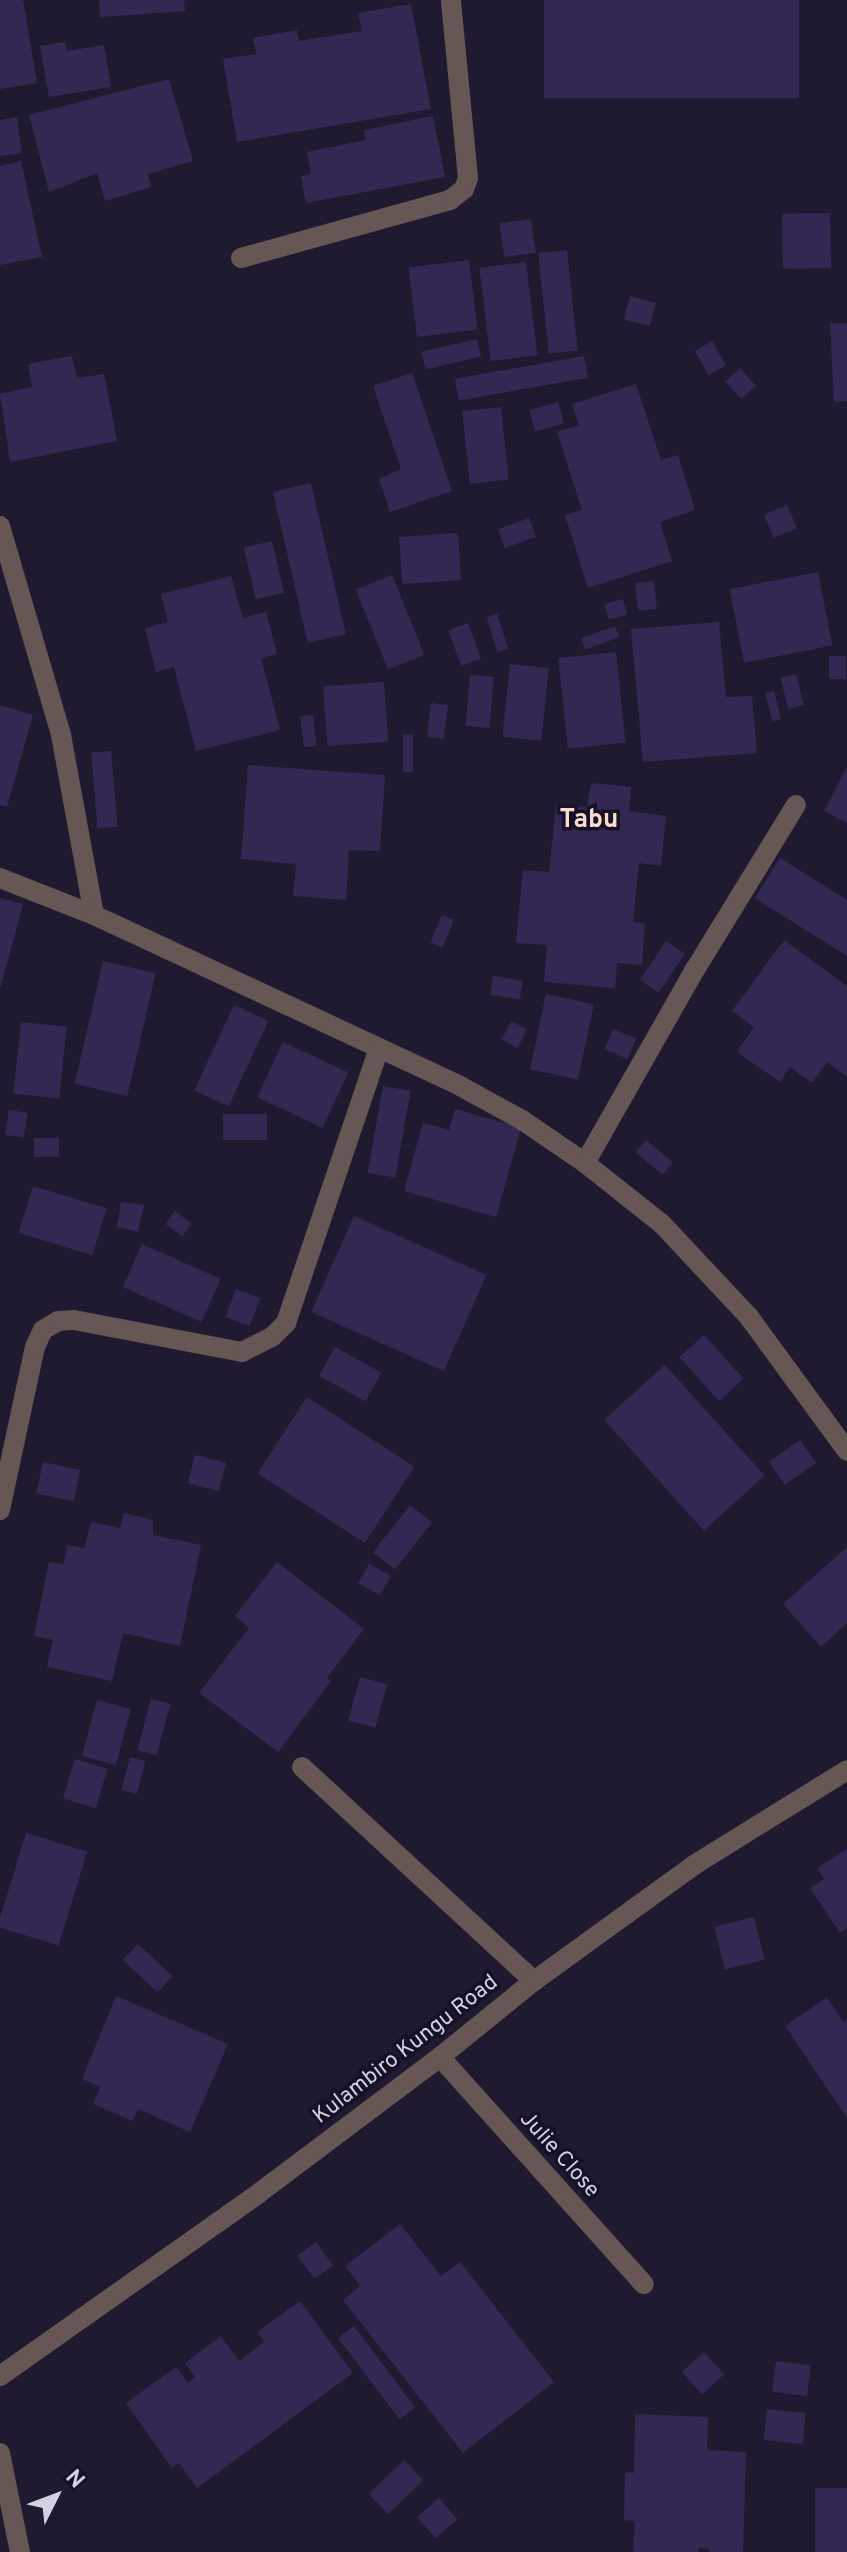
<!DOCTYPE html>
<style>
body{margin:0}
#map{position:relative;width:847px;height:2552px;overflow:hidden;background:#201a31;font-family:Overpass,sans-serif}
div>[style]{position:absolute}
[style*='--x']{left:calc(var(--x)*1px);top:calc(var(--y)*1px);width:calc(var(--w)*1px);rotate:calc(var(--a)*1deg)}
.building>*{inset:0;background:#332852;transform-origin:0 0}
.service>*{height:20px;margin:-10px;padding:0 10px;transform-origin:10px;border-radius:10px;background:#665754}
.minor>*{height:20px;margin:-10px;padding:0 10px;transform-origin:10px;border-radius:10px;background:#665754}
span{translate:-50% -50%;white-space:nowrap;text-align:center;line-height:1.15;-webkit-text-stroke:7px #161127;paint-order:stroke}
.street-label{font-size:22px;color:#d4d2e1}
.quarter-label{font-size:26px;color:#fadccc;font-weight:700}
.north{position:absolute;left:16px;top:2456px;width:80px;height:80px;-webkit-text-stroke:6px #161127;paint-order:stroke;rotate:48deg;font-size:22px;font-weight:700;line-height:32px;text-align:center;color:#d4d2e1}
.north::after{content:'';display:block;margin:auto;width:28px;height:36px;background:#d4d2e1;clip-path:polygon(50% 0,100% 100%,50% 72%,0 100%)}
</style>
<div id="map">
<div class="building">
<i style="clip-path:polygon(0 0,23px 0,37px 83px,0 89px)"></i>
<i style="clip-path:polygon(99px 0,184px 0,185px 11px,100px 17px)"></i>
<i style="left:544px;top:0;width:255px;height:98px"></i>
<i style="clip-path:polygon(411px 4px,431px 109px,237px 142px,223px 59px,256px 54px,253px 38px,297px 30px,299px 41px,362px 31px,358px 13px)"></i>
<i style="clip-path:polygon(65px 42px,67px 51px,104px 45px,111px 87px,49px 97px,40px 46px)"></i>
<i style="clip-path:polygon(169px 79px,193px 161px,148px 174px,151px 187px,105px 201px,97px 173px,49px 192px,29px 115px)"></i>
<i style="clip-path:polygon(433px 116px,445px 177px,306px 203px,301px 176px,311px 174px,307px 152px,366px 140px,364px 130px)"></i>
<i style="clip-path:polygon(17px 117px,22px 153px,0 156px,0 120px)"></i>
<i style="clip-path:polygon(21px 161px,42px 257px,0 265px,0 166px)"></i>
<i style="left:830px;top:213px;width:55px;height:48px;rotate:89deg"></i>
<i style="left:531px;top:219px;width:34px;height:32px;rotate:82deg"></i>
<i style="left:567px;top:250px;width:101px;height:29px;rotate:84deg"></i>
<i style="left:469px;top:260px;width:70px;height:61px;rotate:83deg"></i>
<i style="left:526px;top:262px;width:94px;height:47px;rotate:83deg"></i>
<i style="left:630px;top:296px;width:27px;height:24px;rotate:15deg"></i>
<i style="clip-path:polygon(830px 323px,847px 323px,847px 401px,834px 402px)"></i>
<i style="left:477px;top:339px;width:18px;height:57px;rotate:77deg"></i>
<i style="left:712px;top:341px;width:28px;height:20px;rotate:60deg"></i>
<i style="clip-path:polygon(72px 356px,77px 378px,104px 374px,117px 441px,10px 462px,0 394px,32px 387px,28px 364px)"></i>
<i style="left:584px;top:356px;width:22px;height:131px;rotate:80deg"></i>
<i style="left:740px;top:368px;width:24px;height:20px;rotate:48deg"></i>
<i style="clip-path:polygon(412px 373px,452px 491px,390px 512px,379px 479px,401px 469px,373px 386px)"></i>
<i style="clip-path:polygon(636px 384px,661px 460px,678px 455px,695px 510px,660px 522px,672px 561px,588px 588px,565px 515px,582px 510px,557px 432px,579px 425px,572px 404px)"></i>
<i style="left:558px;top:402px;width:22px;height:30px;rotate:74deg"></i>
<i style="left:501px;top:407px;width:73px;height:39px;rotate:84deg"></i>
<i style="left:311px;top:483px;width:155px;height:39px;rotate:77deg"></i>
<i style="left:787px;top:505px;width:25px;height:25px;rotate:67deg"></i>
<i style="left:529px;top:518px;width:20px;height:33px;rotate:70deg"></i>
<i style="left:458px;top:533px;width:47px;height:59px;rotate:86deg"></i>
<i style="left:272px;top:541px;width:53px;height:29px;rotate:77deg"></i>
<i style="left:818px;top:572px;width:75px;height:90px;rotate:79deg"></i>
<i style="left:392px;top:575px;width:86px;height:39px;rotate:68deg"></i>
<i style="clip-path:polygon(231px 576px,243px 618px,266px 612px,277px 654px,261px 658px,280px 730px,196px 751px,174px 667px,156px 672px,145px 628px,168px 622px,161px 594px)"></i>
<i style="left:654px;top:581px;width:28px;height:19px;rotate:84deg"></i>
<i style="left:623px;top:599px;width:16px;height:19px;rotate:75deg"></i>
<i style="left:497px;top:614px;width:36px;height:11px;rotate:72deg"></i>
<i style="clip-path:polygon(719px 622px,726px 697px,752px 696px,757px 753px,643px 762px,631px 629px)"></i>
<i style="left:468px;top:623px;width:38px;height:21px;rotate:70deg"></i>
<i style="left:615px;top:626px;width:12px;height:36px;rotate:70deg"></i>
<i style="left:616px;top:652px;width:91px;height:58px;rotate:84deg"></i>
<i style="left:846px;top:656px;width:23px;height:17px;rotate:90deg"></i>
<i style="left:510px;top:664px;width:39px;height:73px;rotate:6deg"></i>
<i style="left:796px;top:674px;width:32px;height:16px;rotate:76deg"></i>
<i style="left:470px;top:675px;width:24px;height:51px;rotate:5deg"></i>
<i style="left:384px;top:682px;width:60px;height:61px;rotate:86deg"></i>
<i style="left:774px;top:691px;width:29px;height:9px;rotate:76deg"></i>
<i style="left:431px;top:703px;width:17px;height:34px;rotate:7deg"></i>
<i style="clip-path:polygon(0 705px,33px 715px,7px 807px,0 805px)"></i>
<i style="left:313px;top:715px;width:31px;height:13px;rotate:83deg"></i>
<i style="left:403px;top:734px;width:10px;height:38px"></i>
<i style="left:111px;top:751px;width:76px;height:20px;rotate:85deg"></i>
<i style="clip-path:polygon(248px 765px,385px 775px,380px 851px,349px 850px,346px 900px,293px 896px,296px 864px,241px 859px)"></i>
<i style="clip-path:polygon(847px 767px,847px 823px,824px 811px)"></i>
<i style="clip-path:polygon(591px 783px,631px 787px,629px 811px,666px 816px,661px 866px,639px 863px,633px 922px,645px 923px,642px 965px,617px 963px,615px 988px,544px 982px,547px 945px,516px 943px,523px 870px,549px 872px,556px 804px,587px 807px)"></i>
<i style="clip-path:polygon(780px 858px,847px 900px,847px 956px,755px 898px)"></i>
<i style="clip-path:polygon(0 898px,23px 904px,1px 986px,0 986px)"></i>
<i style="left:442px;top:915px;width:13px;height:30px;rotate:23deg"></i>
<i style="clip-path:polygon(784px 940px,847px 986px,847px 1077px,827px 1062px,812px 1083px,790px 1067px,780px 1082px,737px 1052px,754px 1027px,732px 1011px)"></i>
<i style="left:666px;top:941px;width:23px;height:47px;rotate:34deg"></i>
<i style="left:103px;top:961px;width:54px;height:126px;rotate:13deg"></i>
<i style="left:493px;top:976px;width:30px;height:19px;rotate:9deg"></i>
<i style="left:546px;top:994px;width:49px;height:77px;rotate:12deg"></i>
<i style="left:234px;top:1005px;width:38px;height:94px;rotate:25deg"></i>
<i style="left:511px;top:1021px;width:18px;height:21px;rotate:27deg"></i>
<i style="left:21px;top:1022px;width:46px;height:72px;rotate:6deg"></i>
<i style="left:613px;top:1029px;width:25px;height:22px;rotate:23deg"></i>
<i style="left:283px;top:1042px;width:72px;height:61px;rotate:25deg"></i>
<i style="left:383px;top:1086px;width:28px;height:88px;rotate:10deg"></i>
<i style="clip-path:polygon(455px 1109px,521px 1128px,496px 1217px,404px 1191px,423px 1123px,449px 1130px)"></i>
<i style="left:9px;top:1110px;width:19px;height:25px;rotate:9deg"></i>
<i style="left:223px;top:1114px;width:44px;height:26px"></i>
<i style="left:34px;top:1138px;width:25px;height:19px"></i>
<i style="left:646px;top:1140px;width:35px;height:16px;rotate:40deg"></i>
<i style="left:33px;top:1186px;width:77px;height:49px;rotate:17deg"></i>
<i style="clip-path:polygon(121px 1202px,144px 1205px,138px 1232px,117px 1227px)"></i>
<i style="left:175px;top:1211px;width:21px;height:16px;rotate:37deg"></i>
<i style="left:354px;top:1216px;width:145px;height:105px;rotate:24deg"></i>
<i style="left:142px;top:1244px;width:86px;height:47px;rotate:24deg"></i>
<i style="left:236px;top:1289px;width:26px;height:30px;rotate:21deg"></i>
<i style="left:704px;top:1335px;width:59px;height:33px;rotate:48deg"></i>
<i style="left:335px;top:1347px;width:53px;height:33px;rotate:29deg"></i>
<i style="left:665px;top:1365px;width:149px;height:82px;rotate:48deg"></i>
<i style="left:307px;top:1397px;width:128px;height:91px;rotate:33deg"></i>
<i style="left:800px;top:1440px;width:28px;height:38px;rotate:55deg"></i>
<i style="left:195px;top:1455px;width:32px;height:29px;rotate:14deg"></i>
<i style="left:43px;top:1462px;width:38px;height:32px;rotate:12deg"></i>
<i style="left:410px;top:1505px;width:28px;height:60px;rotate:38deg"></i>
<i style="clip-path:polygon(124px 1513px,153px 1520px,153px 1535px,201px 1545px,180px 1646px,123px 1633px,112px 1681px,47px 1667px,53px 1640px,34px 1636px,49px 1562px,64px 1564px,67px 1545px,84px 1548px,91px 1522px,120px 1528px)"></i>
<i style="clip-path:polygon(847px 1547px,847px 1623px,821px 1647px,783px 1604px)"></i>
<i style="clip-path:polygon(277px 1562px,364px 1629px,327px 1678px,331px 1681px,278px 1752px,199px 1693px,249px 1628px,235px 1616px)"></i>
<i style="left:369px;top:1564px;width:25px;height:22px;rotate:29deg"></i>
<i style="left:360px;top:1677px;width:28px;height:45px;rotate:15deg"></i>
<i style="left:151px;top:1699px;width:20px;height:53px;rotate:15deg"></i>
<i style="left:97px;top:1700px;width:35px;height:58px;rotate:15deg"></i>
<i style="left:130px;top:1757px;width:16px;height:34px;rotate:15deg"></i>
<i style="left:75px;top:1759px;width:34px;height:41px;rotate:17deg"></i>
<i style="left:26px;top:1833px;width:64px;height:98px;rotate:17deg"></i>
<i style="clip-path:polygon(847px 1849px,847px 1928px,840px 1933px,810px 1888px,824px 1879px,817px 1868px)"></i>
<i style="left:754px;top:1917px;width:44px;height:41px;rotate:76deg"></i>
<i style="left:138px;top:1944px;width:47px;height:22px;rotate:43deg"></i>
<i style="clip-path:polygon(116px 1996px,228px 2044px,190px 2132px,138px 2109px,133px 2121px,93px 2104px,100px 2087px,82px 2079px)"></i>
<i style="clip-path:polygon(827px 1997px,843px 2022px,847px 2019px,847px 2118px,785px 2026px)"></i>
<i style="clip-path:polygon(400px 2224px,441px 2276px,460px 2262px,554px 2382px,463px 2453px,343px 2300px,360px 2286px,345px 2266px)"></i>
<i style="left:316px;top:2242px;width:29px;height:23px;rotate:54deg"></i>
<i style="clip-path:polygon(300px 2301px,353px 2373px,197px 2488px,179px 2463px,172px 2468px,126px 2403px,176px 2367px,188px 2383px,195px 2377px,185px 2363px,221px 2336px,239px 2361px,264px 2342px,257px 2332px)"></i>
<i style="left:354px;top:2326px;width:102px;height:20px;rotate:53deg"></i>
<i style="left:704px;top:2352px;width:30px;height:30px;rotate:48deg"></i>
<i style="left:776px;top:2361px;width:35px;height:31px;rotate:7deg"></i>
<i style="left:767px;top:2409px;width:39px;height:31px;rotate:6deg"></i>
<i style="clip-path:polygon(635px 2414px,708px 2417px,707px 2450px,746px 2452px,743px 2552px,709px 2552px,709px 2549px,698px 2548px,698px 2552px,633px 2552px,635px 2521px,624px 2520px,625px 2472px,634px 2473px)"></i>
<i style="left:404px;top:2460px;width:28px;height:49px;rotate:46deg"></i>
<i style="left:815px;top:2488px;width:32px;height:64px"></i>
<i style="left:439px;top:2498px;width:28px;height:29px;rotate:49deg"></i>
</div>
<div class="service">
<i style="--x:302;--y:1767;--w:316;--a:42.7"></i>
</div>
<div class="minor">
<i style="--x:241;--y:258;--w:217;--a:-15.5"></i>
<i style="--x:450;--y:200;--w:18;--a:-38"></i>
<i style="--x:464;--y:189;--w:12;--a:-70"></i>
<i style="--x:468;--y:178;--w:179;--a:-95.5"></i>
<i style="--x:0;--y:526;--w:218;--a:73.7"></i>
<i style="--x:61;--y:735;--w:183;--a:79.6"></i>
<i style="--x:0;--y:878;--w:101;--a:21.5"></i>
<i style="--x:94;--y:915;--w:404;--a:25"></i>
<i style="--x:460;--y:1086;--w:71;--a:28.7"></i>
<i style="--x:522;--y:1120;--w:76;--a:34.3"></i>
<i style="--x:585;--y:1163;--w:98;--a:38.4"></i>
<i style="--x:662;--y:1224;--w:127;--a:46.9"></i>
<i style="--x:749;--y:1317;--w:166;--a:53.8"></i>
<i style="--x:585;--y:1163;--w:224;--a:-60.4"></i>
<i style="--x:696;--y:968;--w:191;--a:-58.5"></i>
<i style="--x:0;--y:1510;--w:167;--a:-77.9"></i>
<i style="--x:35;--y:1347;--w:19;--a:-65"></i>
<i style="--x:43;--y:1330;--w:17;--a:-31"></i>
<i style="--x:58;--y:1321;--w:16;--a:-4"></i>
<i style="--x:74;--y:1320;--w:171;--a:10.8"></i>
<i style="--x:242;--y:1352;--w:34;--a:-27"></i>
<i style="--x:272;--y:1337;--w:20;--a:-45"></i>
<i style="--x:286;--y:1323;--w:290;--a:-71.3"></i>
<i style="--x:440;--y:2057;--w:305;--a:48.1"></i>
<i style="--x:0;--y:2376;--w:317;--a:-35.2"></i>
<i style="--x:259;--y:2193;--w:226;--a:-36.9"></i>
<i style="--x:440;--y:2057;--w:121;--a:-39"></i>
<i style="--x:534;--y:1981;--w:198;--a:-35.9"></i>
<i style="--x:694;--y:1865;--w:180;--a:-31.8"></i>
<i style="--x:0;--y:2453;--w:101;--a:78.6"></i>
</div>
<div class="street-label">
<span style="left:406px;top:2050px;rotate:-38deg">Kulambiro Kungu Road</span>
<span style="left:559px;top:2155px;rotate:48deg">Julie Close</span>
</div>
<div class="quarter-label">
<span style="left:589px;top:821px">Tabu</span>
</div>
<div class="north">N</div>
</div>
